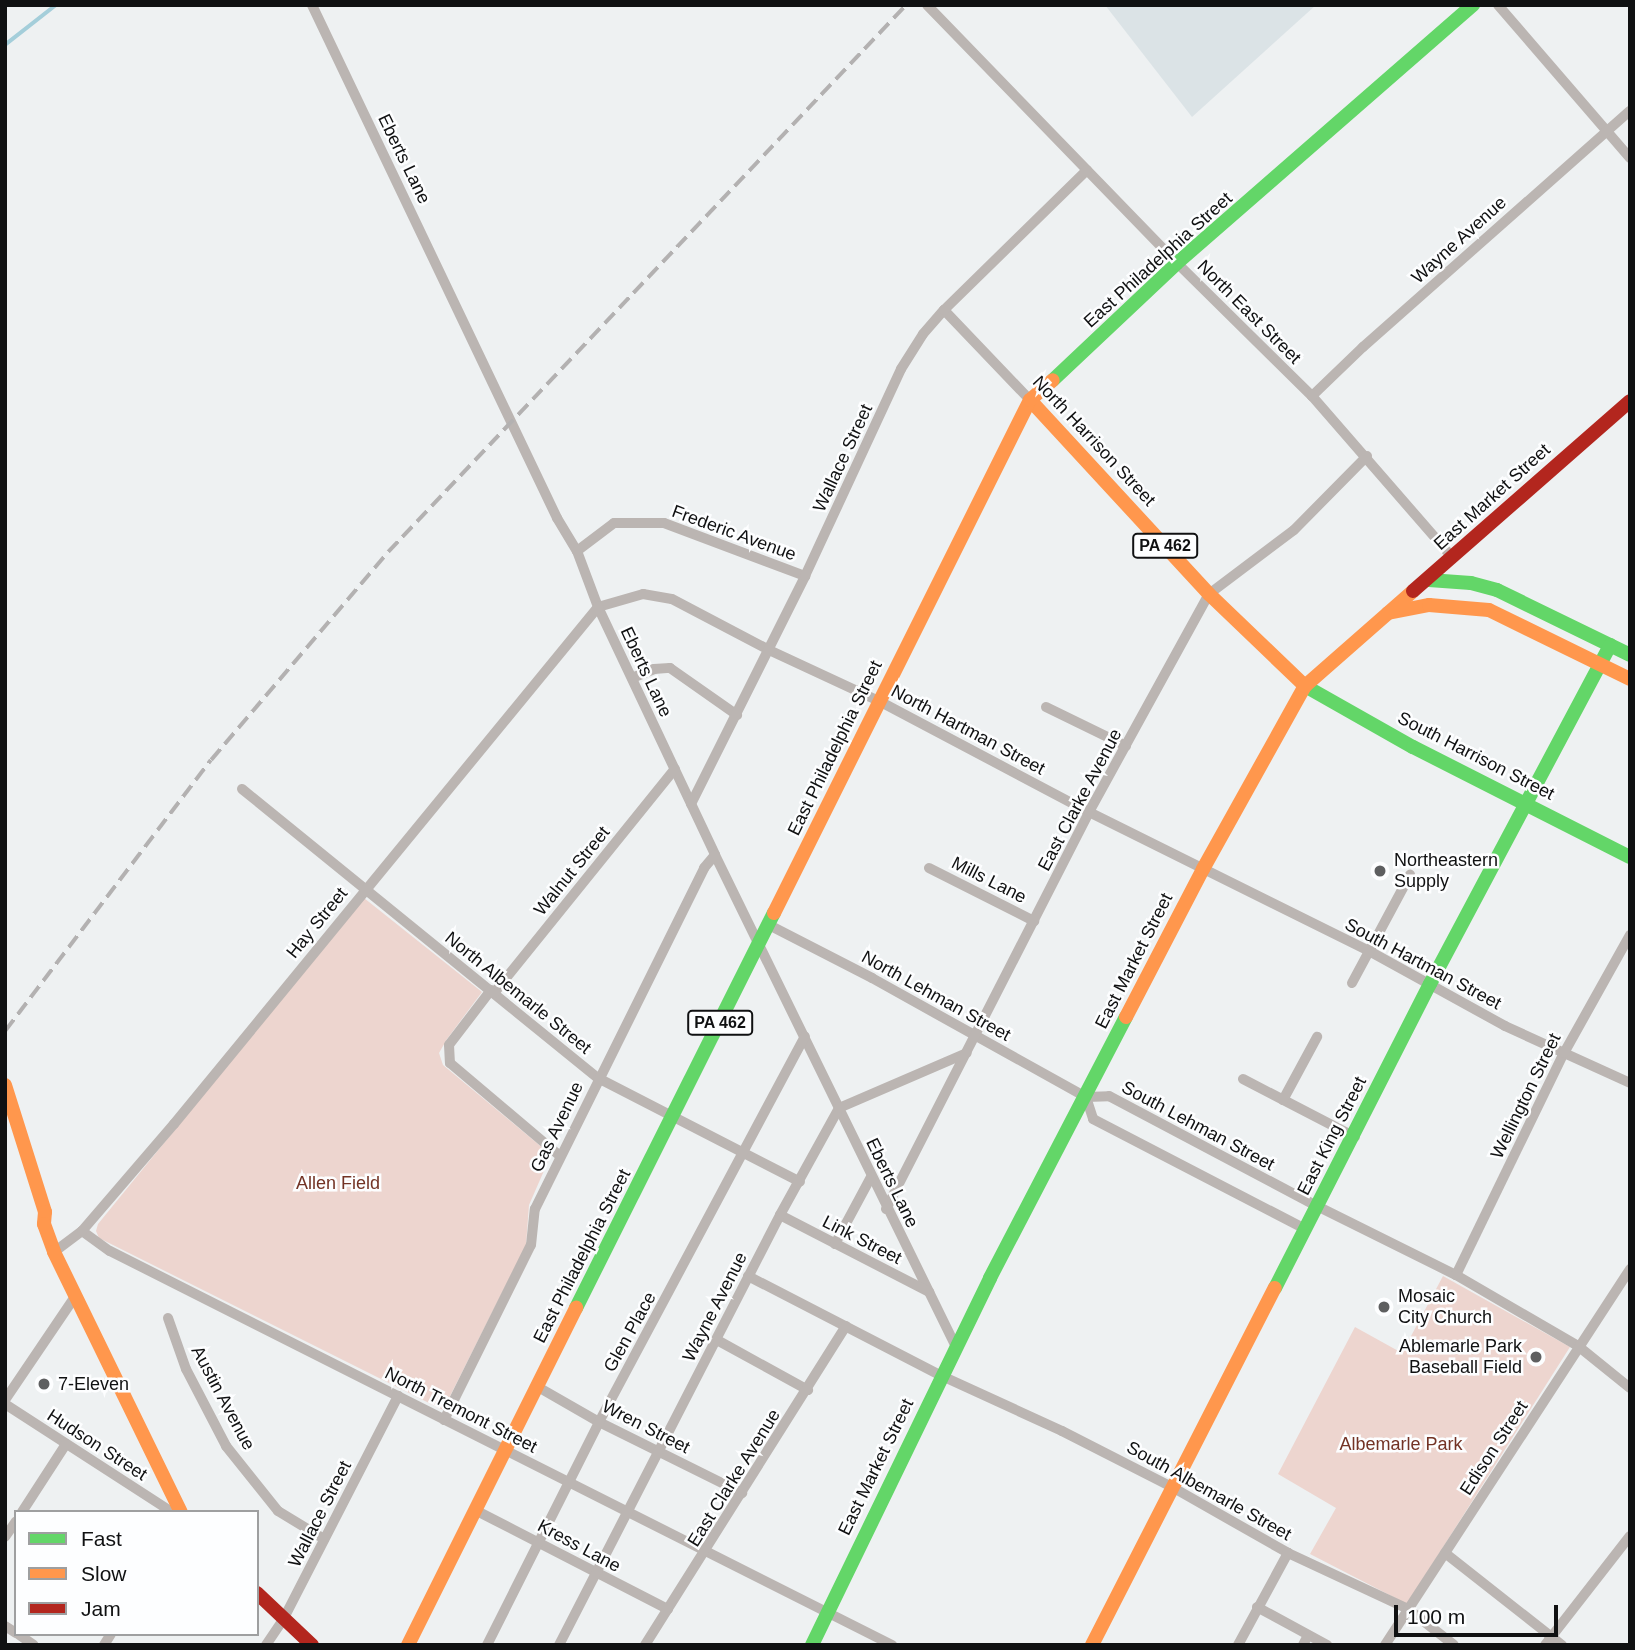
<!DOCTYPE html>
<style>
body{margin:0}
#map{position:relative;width:1635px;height:1650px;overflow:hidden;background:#eef1f2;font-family:Helvetica,sans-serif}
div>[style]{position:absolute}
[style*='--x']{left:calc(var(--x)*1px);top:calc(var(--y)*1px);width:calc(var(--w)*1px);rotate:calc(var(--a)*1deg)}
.built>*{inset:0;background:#dbe3e6}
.green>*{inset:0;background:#edd5cf}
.stream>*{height:3.5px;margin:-1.75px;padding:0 1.75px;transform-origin:1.75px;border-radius:1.75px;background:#a4ceda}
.street>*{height:10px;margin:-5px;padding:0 5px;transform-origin:5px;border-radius:5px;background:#bbb5b2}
.fast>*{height:14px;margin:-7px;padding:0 7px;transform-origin:7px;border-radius:7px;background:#63d668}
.slow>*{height:14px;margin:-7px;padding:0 7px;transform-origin:7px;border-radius:7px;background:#ff974d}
.jam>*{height:14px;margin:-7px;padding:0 7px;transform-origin:7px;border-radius:7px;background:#b3261e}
.rail>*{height:3.5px;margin-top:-1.75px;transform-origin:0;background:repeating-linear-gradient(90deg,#b3b1b1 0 14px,transparent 0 21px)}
.dots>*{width:19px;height:19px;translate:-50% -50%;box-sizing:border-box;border:4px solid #fdfeff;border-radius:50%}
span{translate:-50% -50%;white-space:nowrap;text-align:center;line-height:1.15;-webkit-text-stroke:5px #fdfeff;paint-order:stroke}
.shield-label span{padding:2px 5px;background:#fdfeff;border:2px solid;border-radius:5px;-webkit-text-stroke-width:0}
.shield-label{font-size:16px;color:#101112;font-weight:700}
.street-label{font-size:18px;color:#101112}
.poi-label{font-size:18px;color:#101112}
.left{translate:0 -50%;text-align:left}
.right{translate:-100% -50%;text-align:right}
.park-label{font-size:18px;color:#733325}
.frame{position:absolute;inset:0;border:7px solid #101112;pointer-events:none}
.legend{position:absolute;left:14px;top:1510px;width:245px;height:126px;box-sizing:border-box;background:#fdfeff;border:2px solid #9e9fa0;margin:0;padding:9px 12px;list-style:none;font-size:21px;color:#101112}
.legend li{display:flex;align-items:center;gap:14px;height:35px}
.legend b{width:35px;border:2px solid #9e9fa0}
.scale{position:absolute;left:1394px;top:1605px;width:164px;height:32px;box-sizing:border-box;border:4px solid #101112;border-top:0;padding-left:9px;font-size:21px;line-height:24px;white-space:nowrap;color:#101112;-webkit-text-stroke:5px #fdfeff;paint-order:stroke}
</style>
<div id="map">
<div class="built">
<i style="clip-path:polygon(1105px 5px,1316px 5px,1192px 117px)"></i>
</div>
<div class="green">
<i style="clip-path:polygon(364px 898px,482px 992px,447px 1039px,439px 1053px,443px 1065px,544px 1149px,550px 1157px,529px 1205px,526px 1245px,443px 1410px,99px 1238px,96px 1231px,98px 1224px)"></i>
<i style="clip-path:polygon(1443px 1276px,1570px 1347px,1407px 1604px,1310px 1554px,1336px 1508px,1278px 1474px,1355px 1327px,1402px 1353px)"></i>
</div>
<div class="stream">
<i style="--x:5;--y:45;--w:65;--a:-38.1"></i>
</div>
<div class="street">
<i style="--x:312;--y:5;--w:569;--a:64.47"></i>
<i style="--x:557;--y:518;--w:39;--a:59"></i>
<i style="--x:577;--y:551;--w:60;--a:69.4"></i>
<i style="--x:598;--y:607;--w:274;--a:64.7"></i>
<i style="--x:715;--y:855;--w:550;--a:63.9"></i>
<i style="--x:927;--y:5;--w:359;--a:45.9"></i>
<i style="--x:1177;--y:263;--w:190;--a:44.6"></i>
<i style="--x:1312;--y:396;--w:215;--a:49"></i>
<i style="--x:1498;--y:5;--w:202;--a:49.2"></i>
<i style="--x:944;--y:310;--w:124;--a:46.3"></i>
<i style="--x:1312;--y:396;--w:71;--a:-43.9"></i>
<i style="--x:1363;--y:347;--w:356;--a:-41.5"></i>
<i style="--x:577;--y:551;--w:46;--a:-37.1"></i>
<i style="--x:614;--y:523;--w:50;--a:0"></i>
<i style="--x:664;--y:523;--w:151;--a:20.6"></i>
<i style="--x:598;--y:607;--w:47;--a:-16.1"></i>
<i style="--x:643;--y:594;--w:29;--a:10"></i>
<i style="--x:672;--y:599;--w:110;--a:27.7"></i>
<i style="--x:769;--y:650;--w:121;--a:24.9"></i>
<i style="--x:879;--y:701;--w:238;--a:27.9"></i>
<i style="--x:1089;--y:812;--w:315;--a:26.4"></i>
<i style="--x:1371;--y:952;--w:153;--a:28.9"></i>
<i style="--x:1505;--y:1026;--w:137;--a:24.5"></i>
<i style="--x:632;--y:678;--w:24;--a:-22"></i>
<i style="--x:654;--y:669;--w:16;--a:-4"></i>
<i style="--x:670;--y:668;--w:82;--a:35"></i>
<i style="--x:1046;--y:707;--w:89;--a:26"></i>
<i style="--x:242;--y:789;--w:459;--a:39.1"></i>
<i style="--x:598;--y:1078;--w:227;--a:27.2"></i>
<i style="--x:691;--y:804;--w:255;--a:-63.4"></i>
<i style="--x:805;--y:576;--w:228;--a:-65.1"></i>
<i style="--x:901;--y:369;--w:41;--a:-57.8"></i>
<i style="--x:923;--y:334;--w:32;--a:-49"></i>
<i style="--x:944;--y:310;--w:200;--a:-44.4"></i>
<i style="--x:929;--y:868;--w:118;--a:26.8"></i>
<i style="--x:769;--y:925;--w:116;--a:27.2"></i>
<i style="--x:872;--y:978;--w:245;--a:29.1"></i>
<i style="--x:1352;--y:983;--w:123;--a:-61.8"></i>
<i style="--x:491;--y:990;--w:69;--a:127.4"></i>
<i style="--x:449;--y:1045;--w:18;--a:87"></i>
<i style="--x:450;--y:1063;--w:144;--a:40.2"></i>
<i style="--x:494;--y:993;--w:288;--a:-51.1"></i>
<i style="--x:1243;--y:1079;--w:126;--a:27.4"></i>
<i style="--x:1086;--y:1097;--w:23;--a:-2"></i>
<i style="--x:1109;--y:1096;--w:235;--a:27.9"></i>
<i style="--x:1317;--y:1206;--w:155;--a:26.4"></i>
<i style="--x:1456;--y:1275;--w:141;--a:30.2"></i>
<i style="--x:1578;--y:1346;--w:67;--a:38.9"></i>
<i style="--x:1086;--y:1097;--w:23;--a:72"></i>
<i style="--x:1093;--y:1119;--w:239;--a:27.4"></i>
<i style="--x:1283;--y:1100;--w:72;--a:-61.6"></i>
<i style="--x:886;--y:1209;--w:446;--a:-62.9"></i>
<i style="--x:1089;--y:812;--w:249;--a:-61.2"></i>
<i style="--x:1209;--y:594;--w:106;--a:-37"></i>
<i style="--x:1294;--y:530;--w:104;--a:-45.4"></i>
<i style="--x:780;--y:1215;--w:168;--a:27.3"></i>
<i style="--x:82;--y:1231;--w:34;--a:36"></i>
<i style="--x:110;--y:1251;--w:876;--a:26.74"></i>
<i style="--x:835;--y:1244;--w:76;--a:-61.8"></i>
<i style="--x:54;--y:1252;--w:35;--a:-37"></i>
<i style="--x:82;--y:1231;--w:141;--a:-49.3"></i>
<i style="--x:174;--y:1124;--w:669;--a:-50.64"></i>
<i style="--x:1456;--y:1275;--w:247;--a:-64.1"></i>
<i style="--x:1564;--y:1053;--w:135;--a:-60.8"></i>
<i style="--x:748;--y:1276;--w:218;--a:27.3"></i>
<i style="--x:942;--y:1376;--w:132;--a:24.6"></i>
<i style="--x:1062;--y:1431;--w:123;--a:27"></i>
<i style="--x:1172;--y:1487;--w:133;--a:29.6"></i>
<i style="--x:1288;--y:1553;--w:132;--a:25"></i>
<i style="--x:1408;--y:1609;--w:58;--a:38"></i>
<i style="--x:168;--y:1318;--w:54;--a:70.6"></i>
<i style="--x:186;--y:1369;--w:87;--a:62.5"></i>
<i style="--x:226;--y:1446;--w:83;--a:51.3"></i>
<i style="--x:278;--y:1511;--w:54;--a:31.3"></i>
<i style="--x:717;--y:1340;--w:104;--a:28.8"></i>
<i style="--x:538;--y:1387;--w:70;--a:29.8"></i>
<i style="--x:599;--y:1422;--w:160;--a:26.4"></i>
<i style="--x:5;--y:1400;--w:123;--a:-55.9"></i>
<i style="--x:5;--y:1404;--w:199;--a:32.9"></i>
<i style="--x:444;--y:1420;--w:195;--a:-63.6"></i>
<i style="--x:531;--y:1245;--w:36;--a:-84"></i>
<i style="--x:535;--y:1209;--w:381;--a:-63.6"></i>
<i style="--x:704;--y:868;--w:17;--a:-50"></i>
<i style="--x:475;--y:1510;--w:217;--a:27.2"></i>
<i style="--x:22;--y:1512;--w:81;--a:-57.1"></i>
<i style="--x:5;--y:1537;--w:19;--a:-55"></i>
<i style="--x:1445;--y:1553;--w:149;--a:38.2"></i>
<i style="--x:1257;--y:1607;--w:80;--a:28.5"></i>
<i style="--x:5;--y:1626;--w:13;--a:32"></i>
<i style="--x:18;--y:1634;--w:19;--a:35"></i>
<i style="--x:104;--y:1645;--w:13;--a:-58"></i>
<i style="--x:266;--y:1645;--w:32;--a:-56"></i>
<i style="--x:284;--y:1618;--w:250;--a:-62.8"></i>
<i style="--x:487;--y:1645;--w:250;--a:-63.3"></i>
<i style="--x:599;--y:1422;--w:437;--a:-61.9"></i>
<i style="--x:559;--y:1645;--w:483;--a:-62.8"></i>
<i style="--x:780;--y:1215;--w:122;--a:-61.1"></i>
<i style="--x:839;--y:1108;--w:139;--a:-23.3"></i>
<i style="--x:645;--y:1645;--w:377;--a:-57.8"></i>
<i style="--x:1238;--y:1645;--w:105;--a:-61.5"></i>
<i style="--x:1303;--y:1645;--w:11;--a:-63"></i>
<i style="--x:1385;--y:1645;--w:449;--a:-56.9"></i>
<i style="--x:1545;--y:1645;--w:138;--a:-52.1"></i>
</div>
<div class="fast">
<i style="--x:1053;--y:380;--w:170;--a:-43.3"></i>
<i style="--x:1177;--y:263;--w:393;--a:-41.1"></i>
<i style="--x:1429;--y:580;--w:42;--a:4.1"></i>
<i style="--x:1471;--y:583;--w:27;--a:15"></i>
<i style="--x:1497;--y:590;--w:148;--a:26"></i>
<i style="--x:1305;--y:686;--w:124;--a:29.5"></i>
<i style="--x:1413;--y:747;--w:243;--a:26.9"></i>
<i style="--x:1275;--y:1288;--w:341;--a:-63"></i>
<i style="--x:1430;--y:984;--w:384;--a:-62"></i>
<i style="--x:576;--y:1308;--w:442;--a:-63.4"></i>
<i style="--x:812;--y:1645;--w:408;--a:-64.1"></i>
<i style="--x:990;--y:1278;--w:294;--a:-62.5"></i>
</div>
<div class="slow">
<i style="--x:1030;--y:400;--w:264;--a:47.3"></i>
<i style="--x:1209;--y:594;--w:133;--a:43.8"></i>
<i style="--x:1388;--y:613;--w:42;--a:-11"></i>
<i style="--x:1429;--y:605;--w:60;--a:4.8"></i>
<i style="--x:1489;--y:610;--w:157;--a:26.1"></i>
<i style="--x:774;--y:913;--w:573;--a:-63.48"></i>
<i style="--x:1030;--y:400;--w:30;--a:-41"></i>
<i style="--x:1126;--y:1017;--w:167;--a:-62.5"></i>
<i style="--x:1203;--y:869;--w:210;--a:-60.9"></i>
<i style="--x:1305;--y:686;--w:144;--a:-41.3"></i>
<i style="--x:5;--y:1085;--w:133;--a:72.5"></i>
<i style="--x:45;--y:1212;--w:12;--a:95"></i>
<i style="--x:44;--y:1224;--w:30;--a:70"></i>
<i style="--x:54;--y:1252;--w:289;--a:64"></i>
<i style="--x:408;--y:1645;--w:377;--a:-63.5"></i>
<i style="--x:1092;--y:1645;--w:401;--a:-62.9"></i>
</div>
<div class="jam">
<i style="--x:1413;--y:591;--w:288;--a:-41.2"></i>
<i style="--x:257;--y:1593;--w:76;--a:43.4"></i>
</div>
<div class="rail">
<i style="--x:5;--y:1031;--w:340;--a:-52.8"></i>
<i style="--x:211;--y:760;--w:273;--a:-49.6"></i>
<i style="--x:388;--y:552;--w:753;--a:-46.56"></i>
</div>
<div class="dots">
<i style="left:1380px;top:871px;background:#5e5f60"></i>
<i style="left:1384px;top:1307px;background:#5e5f60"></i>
<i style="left:1536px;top:1357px;background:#5e5f60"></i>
<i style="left:44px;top:1384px;background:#5e5f60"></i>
</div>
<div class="shield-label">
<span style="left:1165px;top:546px">PA 462</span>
<span style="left:720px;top:1023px">PA 462</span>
</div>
<div class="street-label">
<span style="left:404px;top:159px;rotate:64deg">Eberts Lane</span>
<span style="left:1459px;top:240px;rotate:-42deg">Wayne Avenue</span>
<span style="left:1158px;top:260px;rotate:-42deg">East Philadelphia Street</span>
<span style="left:1249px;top:312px;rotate:45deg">North East Street</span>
<span style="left:1094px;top:441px;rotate:47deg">North Harrison Street</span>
<span style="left:843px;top:458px;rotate:-65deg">Wallace Street</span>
<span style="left:1492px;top:497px;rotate:-42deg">East Market Street</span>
<span style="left:734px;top:533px;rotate:20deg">Frederic Avenue</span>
<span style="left:646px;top:672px;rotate:65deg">Eberts Lane</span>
<span style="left:968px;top:730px;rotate:28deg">North Hartman Street</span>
<span style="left:835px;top:748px;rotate:-64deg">East Philadelphia Street</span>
<span style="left:1476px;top:756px;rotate:27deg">South Harrison Street</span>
<span style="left:1080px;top:800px;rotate:-62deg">East Clarke Avenue</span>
<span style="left:572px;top:871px;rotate:-51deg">Walnut Street</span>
<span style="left:989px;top:880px;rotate:27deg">Mills Lane</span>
<span style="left:317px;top:923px;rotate:-51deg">Hay Street</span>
<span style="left:1134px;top:961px;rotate:-63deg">East Market Street</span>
<span style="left:1423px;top:964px;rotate:28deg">South Hartman Street</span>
<span style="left:518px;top:993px;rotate:39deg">North Albemarle Street</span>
<span style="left:936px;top:996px;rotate:29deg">North Lehman Street</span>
<span style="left:1526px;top:1096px;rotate:-64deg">Wellington Street</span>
<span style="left:1198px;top:1126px;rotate:28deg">South Lehman Street</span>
<span style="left:557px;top:1127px;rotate:-64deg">Gas Avenue</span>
<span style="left:1332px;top:1136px;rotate:-63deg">East King Street</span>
<span style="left:892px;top:1183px;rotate:64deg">Eberts Lane</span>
<span style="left:862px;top:1240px;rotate:27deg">Link Street</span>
<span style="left:582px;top:1256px;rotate:-63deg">East Philadelphia Street</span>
<span style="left:715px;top:1307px;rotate:-63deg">Wayne Avenue</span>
<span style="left:630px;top:1332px;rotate:-61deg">Glen Place</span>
<span style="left:223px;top:1398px;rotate:62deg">Austin Avenue</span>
<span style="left:461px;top:1410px;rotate:27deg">North Tremont Street</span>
<span style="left:646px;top:1427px;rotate:27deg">Wren Street</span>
<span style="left:97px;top:1445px;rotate:33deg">Hudson Street</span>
<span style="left:1494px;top:1448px;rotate:-57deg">Edison Street</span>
<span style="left:876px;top:1467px;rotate:-64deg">East Market Street</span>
<span style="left:734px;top:1478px;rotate:-58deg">East Clarke Avenue</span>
<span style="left:1209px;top:1491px;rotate:29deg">South Albemarle Street</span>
<span style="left:320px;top:1514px;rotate:-63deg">Wallace Street</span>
<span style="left:579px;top:1546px;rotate:28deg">Kress Lane</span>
</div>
<div class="poi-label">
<span class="left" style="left:1394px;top:871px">Northeastern<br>Supply</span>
<span class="left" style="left:1398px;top:1307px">Mosaic<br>City Church</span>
<span class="right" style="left:1522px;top:1357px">Ablemarle Park<br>Baseball Field</span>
<span class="left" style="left:58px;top:1384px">7-Eleven</span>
</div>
<div class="park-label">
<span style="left:338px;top:1183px">Allen Field</span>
<span style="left:1401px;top:1444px">Albemarle Park</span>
</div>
<div class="frame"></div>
<ul class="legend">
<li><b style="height:9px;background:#63d668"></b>Fast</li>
<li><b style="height:9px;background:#ff974d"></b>Slow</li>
<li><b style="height:9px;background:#b3261e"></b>Jam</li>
</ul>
<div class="scale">100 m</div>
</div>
